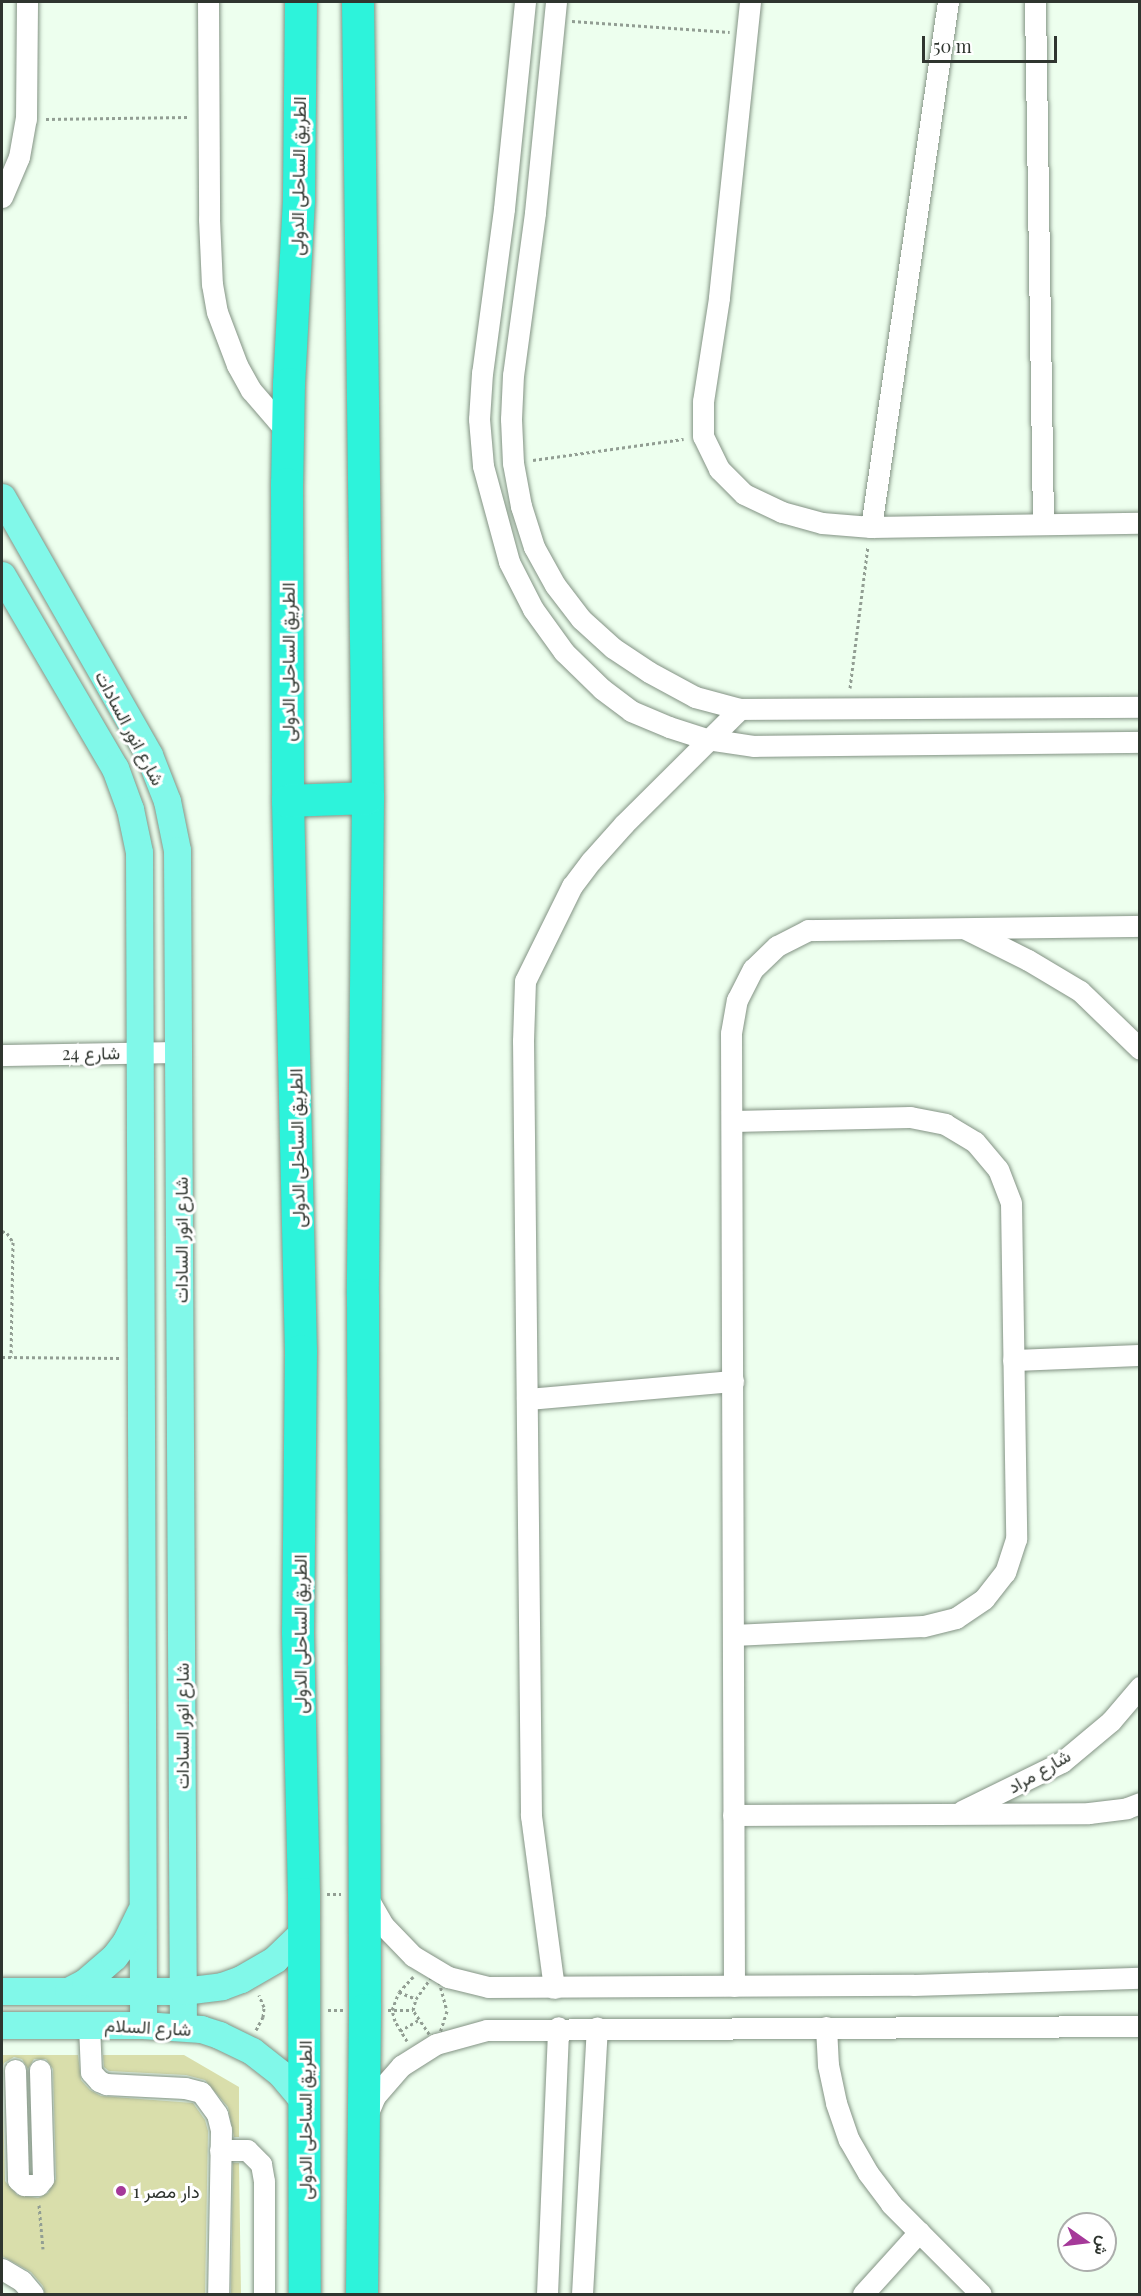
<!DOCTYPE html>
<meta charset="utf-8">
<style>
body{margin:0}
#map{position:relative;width:1141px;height:2296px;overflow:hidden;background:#edffee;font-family:"Playfair Display",Vazirmatn,serif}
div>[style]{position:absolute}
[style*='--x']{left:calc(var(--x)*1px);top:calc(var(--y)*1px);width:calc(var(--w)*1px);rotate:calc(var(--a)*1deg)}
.building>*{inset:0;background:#d9deab}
.path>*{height:3px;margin-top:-1.5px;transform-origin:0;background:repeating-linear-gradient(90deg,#929e93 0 3px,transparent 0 6px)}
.roads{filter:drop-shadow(0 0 2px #839384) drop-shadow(0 0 2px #839384)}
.minor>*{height:21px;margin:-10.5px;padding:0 10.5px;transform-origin:10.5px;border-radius:10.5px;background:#fff}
.major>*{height:27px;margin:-13.5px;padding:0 13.5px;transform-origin:13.5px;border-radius:13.5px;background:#81f8e9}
.highway>*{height:32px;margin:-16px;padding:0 16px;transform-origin:16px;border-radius:16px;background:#2df3db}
.dots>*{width:16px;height:16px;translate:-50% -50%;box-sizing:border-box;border:3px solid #fff;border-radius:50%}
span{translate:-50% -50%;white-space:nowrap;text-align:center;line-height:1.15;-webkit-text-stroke:6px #fff;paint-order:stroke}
.street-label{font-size:18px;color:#2f352f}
.poi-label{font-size:18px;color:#2f352f}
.left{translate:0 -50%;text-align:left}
.frame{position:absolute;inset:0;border:3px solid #2f352f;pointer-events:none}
.north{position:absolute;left:1057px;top:2212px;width:60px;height:60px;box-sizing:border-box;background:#fff;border:2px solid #acaeac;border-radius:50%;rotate:104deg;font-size:16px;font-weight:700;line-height:24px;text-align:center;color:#2f352f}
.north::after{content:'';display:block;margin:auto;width:21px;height:27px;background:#a53999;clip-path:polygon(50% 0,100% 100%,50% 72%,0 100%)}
.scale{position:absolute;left:922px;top:36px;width:135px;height:27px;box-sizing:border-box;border:3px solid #2f352f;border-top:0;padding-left:8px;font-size:18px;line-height:21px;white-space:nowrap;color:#2f352f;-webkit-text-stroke:4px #fff;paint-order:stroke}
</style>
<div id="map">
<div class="building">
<i style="clip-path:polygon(evenodd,2px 2055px,78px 2055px,81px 2080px,90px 2090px,101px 2096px,193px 2103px,205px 2120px,208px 2131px,205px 2295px,45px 2295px,43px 2286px,31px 2272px,2px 2256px,2px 2055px,14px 2057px,22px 2059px,28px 2069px,34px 2059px,46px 2059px,53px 2069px,56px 2179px,48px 2193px,38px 2198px,17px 2195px,5px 2181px,2px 2070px,4px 2063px,14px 2057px)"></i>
<i style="clip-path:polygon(103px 2055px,184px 2055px,239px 2087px,239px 2137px,234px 2137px,228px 2107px,205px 2080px,186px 2075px,109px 2071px,104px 2067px)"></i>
<i style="clip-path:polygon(233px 2163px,239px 2163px,241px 2295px,231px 2295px)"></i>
</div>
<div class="path">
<i style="--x:572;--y:21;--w:158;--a:4"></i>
<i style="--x:46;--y:119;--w:143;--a:-0.8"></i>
<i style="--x:533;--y:460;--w:152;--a:-7.9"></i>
<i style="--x:850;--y:688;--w:143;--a:-82.8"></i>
<i style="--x:2;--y:1231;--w:5;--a:22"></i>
<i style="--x:7;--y:1233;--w:11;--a:56"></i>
<i style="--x:13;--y:1242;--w:115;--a:91"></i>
<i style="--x:2;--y:1357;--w:118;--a:0.5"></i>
<i style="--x:327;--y:1894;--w:14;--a:0"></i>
<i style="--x:436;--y:1970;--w:42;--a:75"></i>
<i style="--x:447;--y:2011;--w:35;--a:108"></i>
<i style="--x:436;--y:2044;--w:41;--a:-124.1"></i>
<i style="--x:413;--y:2010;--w:11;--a:-75"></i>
<i style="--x:416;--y:1999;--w:35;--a:-55"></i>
<i style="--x:399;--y:1992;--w:18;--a:22"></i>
<i style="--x:328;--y:2010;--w:15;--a:0"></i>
<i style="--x:388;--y:2010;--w:25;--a:0"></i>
<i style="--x:256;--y:2030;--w:15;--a:-62"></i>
<i style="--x:263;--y:2017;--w:10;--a:-84"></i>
<i style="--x:264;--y:2007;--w:13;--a:-113"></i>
<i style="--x:400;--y:2031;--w:21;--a:-31"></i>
<i style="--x:407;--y:2041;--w:23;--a:-121"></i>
<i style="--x:395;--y:2021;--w:11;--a:-105"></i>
<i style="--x:392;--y:2010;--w:19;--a:-69"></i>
<i style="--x:399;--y:1992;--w:21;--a:-47"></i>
<i style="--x:39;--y:2205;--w:44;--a:84.8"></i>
</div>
<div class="roads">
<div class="minor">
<i style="--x:208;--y:2;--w:217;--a:89.7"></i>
<i style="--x:209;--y:219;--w:65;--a:87.4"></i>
<i style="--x:212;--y:284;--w:28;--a:80"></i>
<i style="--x:217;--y:312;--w:57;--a:69.3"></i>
<i style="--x:237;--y:365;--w:29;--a:61"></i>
<i style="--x:251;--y:390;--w:57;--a:49.3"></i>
<i style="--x:525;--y:2;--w:208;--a:95.8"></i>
<i style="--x:504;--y:209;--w:165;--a:97.6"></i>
<i style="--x:482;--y:373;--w:46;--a:93.7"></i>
<i style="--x:479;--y:419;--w:47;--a:85.1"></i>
<i style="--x:483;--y:466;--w:99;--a:74.8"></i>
<i style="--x:509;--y:562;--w:53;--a:62.9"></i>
<i style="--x:533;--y:609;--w:53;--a:54.2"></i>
<i style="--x:564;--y:652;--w:53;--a:44.2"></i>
<i style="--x:602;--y:689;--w:36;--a:37"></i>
<i style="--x:631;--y:711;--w:41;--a:22.8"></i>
<i style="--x:669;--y:727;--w:40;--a:18"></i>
<i style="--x:707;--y:739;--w:48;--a:8.5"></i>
<i style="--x:754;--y:746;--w:386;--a:-0.6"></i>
<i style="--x:556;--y:2;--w:212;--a:95.7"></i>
<i style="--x:535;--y:213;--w:163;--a:97.7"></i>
<i style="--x:513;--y:375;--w:44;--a:92.6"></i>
<i style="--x:511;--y:419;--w:44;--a:87.4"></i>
<i style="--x:513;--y:463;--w:44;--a:79.5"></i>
<i style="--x:521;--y:506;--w:43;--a:72.4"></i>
<i style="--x:534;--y:547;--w:43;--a:61.1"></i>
<i style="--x:555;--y:585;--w:43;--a:52.6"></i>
<i style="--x:581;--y:619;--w:43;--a:42.2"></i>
<i style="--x:613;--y:648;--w:43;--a:33.7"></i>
<i style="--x:649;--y:672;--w:52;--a:28.5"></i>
<i style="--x:695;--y:697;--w:47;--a:14.9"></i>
<i style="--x:740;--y:709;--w:400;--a:-0.3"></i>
<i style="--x:750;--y:2;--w:298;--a:96"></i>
<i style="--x:719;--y:298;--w:104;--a:98.8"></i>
<i style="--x:703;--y:401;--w:35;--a:90"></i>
<i style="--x:703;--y:436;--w:37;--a:64"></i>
<i style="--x:719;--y:469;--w:35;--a:45"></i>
<i style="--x:744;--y:494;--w:42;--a:25.3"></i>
<i style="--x:782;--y:512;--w:41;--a:15.4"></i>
<i style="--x:822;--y:523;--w:49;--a:4.7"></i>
<i style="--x:871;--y:527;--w:269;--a:-0.9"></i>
<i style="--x:1035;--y:2;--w:522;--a:89.12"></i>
<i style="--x:2;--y:197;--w:43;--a:-67"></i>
<i style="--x:19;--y:157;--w:39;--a:-80"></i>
<i style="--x:26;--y:119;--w:117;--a:-89.5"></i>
<i style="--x:871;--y:527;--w:531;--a:-81.66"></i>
<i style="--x:966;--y:929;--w:69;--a:26.6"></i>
<i style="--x:1028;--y:960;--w:61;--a:30.8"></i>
<i style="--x:1080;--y:991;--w:83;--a:44"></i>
<i style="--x:2;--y:1055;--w:178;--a:-1"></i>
<i style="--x:733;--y:1121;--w:177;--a:-1.3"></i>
<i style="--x:910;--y:1117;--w:36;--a:11"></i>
<i style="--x:945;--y:1124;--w:35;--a:31"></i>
<i style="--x:975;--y:1142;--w:35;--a:50"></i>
<i style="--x:998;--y:1169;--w:36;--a:69"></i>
<i style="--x:1011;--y:1203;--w:336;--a:89.1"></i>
<i style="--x:1016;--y:1539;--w:35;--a:108"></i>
<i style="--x:1005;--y:1572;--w:34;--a:128"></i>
<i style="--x:984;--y:1599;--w:34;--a:146"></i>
<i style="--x:956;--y:1618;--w:34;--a:166"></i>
<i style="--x:923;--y:1626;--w:190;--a:177.3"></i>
<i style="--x:1013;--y:1360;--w:127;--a:-2.3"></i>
<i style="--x:527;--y:1399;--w:207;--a:-5"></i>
<i style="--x:962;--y:1811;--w:111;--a:-26.1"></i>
<i style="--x:1062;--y:1762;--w:64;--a:-39.9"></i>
<i style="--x:1111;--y:1721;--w:45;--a:-49.5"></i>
<i style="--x:733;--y:1815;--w:356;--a:-0.3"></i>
<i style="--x:1089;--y:1813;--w:38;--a:-7"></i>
<i style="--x:1127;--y:1808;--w:14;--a:-21"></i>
<i style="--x:367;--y:1897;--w:34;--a:60"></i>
<i style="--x:384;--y:1926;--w:42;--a:46"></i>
<i style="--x:413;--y:1956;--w:41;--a:31"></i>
<i style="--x:448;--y:1977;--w:41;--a:14"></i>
<i style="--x:488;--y:1987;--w:425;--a:-0.3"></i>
<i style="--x:913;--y:1985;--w:227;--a:-1.8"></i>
<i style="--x:734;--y:1986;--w:953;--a:-90.18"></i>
<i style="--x:731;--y:1033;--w:34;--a:-80"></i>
<i style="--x:737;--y:1000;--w:35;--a:-63"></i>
<i style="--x:753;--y:969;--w:33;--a:-44"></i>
<i style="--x:777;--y:946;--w:35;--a:-27"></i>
<i style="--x:808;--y:930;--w:332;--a:-0.7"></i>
<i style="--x:554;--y:1988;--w:174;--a:-97.6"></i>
<i style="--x:531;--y:1816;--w:775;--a:-90.59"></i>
<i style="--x:523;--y:1041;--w:60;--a:-88.1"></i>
<i style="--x:525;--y:981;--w:106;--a:-63.7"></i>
<i style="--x:572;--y:886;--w:31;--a:-53"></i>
<i style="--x:591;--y:861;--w:50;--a:-48.3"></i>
<i style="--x:624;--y:824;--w:163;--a:-44.8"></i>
<i style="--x:89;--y:2025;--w:47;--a:87.6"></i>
<i style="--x:91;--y:2072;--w:12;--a:48"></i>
<i style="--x:99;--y:2081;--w:8;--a:23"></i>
<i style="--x:106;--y:2084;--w:79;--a:2.9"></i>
<i style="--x:185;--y:2088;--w:16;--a:14"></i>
<i style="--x:201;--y:2092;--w:27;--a:54"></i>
<i style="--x:217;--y:2114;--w:16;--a:76"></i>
<i style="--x:221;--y:2130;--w:164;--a:91"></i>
<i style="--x:826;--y:2027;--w:38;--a:87"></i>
<i style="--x:828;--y:2065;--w:39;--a:78"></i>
<i style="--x:836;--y:2103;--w:39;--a:71"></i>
<i style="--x:849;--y:2140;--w:38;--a:60"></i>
<i style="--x:868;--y:2173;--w:39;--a:53"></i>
<i style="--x:891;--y:2204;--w:127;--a:45"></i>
<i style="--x:15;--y:2070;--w:110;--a:88.4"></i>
<i style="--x:18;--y:2180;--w:8;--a:40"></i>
<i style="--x:24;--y:2185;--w:14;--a:0"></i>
<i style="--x:38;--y:2185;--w:8;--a:-50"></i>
<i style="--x:43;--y:2179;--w:109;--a:-91.6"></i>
<i style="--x:367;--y:2115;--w:21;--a:-67"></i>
<i style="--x:375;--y:2096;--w:40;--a:-49"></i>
<i style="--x:401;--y:2066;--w:41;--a:-32.2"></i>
<i style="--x:436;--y:2044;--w:53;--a:-15.4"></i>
<i style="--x:487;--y:2030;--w:653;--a:-0.35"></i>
<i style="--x:220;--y:2150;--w:27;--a:0"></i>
<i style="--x:247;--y:2150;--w:20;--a:45"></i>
<i style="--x:261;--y:2164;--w:17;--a:80"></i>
<i style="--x:264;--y:2181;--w:113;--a:90"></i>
<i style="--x:2;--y:2269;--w:23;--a:31"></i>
<i style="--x:22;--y:2281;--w:17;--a:50"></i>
<i style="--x:547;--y:2294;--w:267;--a:-87.6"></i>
<i style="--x:582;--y:2294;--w:267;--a:-86.8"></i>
<i style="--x:863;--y:2294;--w:84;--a:-47.9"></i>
</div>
<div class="major">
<i style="--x:2;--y:497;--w:297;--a:60.3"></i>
<i style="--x:149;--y:755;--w:49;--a:68.6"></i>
<i style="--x:167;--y:801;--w:50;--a:78.5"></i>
<i style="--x:177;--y:850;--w:1176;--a:89.71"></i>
<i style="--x:2;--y:575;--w:224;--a:59.7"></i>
<i style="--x:115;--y:768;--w:44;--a:69.9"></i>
<i style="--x:130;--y:809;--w:44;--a:78.2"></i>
<i style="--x:139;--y:852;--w:1173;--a:89.8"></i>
<i style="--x:2;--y:1991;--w:181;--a:0"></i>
<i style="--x:183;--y:1991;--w:39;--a:-7"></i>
<i style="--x:222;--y:1986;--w:20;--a:-20"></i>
<i style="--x:241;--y:1979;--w:39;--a:-30"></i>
<i style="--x:275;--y:1959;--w:40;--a:-44"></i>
<i style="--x:68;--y:1991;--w:19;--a:-28"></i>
<i style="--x:85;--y:1982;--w:38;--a:-41"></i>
<i style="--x:114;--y:1957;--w:20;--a:-53"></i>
<i style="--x:126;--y:1941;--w:32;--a:-64"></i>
<i style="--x:2;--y:2025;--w:141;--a:0"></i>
<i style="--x:143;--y:2025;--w:58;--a:3.9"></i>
<i style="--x:201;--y:2029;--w:19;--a:18"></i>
<i style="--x:219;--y:2035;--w:37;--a:26"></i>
<i style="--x:252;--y:2051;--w:37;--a:38"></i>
<i style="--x:281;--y:2074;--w:38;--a:50"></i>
</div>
<div class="highway">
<i style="--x:301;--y:2;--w:198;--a:90.6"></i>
<i style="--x:299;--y:200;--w:184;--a:93.1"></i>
<i style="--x:289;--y:384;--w:100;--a:91.1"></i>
<i style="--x:287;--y:484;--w:317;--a:89.8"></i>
<i style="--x:288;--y:801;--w:550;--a:88.65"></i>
<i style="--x:301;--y:1351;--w:281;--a:90.6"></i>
<i style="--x:298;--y:1632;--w:262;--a:88.7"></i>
<i style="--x:304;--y:1894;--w:400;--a:89.9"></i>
<i style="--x:358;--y:2;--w:796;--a:89.28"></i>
<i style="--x:368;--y:798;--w:497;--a:90.6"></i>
<i style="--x:363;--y:1295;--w:715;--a:89.84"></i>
<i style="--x:365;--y:2010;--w:284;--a:90.6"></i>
<i style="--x:288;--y:801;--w:80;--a:-2.1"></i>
</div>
</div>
<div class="dots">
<i style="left:121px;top:2191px;background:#a53999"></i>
</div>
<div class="street-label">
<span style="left:298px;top:176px;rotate:-89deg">الطريق الساحلى الدولى</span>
<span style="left:288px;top:662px;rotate:-90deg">الطريق الساحلى الدولى</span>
<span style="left:130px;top:728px;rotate:62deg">شارع انور السادات</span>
<span style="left:91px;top:1053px;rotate:-1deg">شارع 24</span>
<span style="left:297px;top:1148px;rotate:-91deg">الطريق الساحلى الدولى</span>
<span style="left:181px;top:1240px;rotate:-90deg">شارع انور السادات</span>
<span style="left:300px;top:1634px;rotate:-90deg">الطريق الساحلى الدولى</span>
<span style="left:182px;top:1726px;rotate:-90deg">شارع انور السادات</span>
<span style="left:1039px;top:1771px;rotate:-30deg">شارع مراد</span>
<span style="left:148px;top:2027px;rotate:3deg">شارع السلام</span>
<span style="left:305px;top:2120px;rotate:-90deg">الطريق الساحلى الدولى</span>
</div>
<div class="poi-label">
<span class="left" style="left:133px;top:2191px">دار مصر 1</span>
</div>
<div class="frame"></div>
<div class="north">ش</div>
<div class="scale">50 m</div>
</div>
